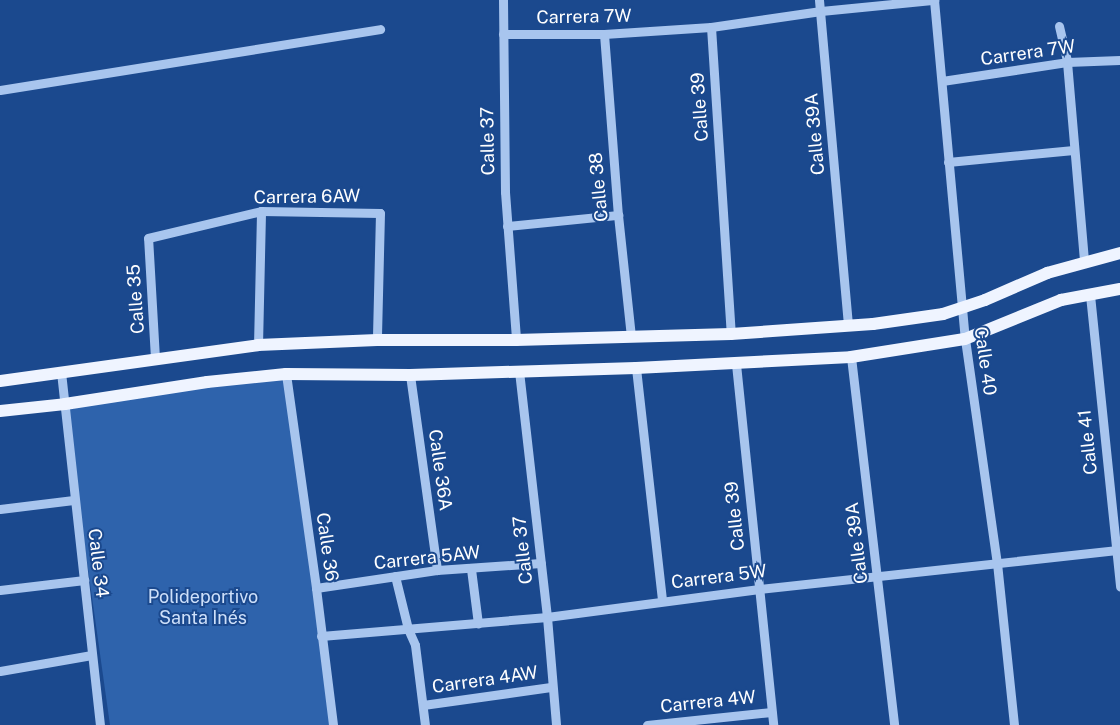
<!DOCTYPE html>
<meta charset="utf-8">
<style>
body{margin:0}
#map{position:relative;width:1120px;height:725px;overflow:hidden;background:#1b498e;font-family:"Public Sans",sans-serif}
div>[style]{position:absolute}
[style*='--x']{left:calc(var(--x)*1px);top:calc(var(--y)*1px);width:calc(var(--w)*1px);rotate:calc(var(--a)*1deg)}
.green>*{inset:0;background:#2e63ac;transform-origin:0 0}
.minor>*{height:9px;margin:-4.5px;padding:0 4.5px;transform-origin:4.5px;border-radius:4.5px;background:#a8c5ee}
.major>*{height:12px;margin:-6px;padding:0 6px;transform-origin:6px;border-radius:6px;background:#eff4ff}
span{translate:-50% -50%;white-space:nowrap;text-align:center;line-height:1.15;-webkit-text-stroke:4px #1b498e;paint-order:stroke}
.street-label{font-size:18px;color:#fff}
.park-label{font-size:18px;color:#cee0fa}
</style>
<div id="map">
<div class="green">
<i style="left:285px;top:375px;width:353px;height:222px;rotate:82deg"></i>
</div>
<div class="minor">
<i style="--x:503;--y:0;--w:192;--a:89.4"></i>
<i style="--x:505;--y:192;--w:148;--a:85.7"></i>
<i style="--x:819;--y:0;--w:326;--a:84.9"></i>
<i style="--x:934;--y:0;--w:340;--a:84.8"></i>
<i style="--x:965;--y:339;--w:226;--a:81.9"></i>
<i style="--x:997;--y:563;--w:163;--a:84"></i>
<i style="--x:1059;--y:26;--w:37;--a:77"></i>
<i style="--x:1067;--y:62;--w:201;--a:85.1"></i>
<i style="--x:711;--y:27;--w:308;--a:86.3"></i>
<i style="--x:503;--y:34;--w:101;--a:0"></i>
<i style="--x:604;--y:34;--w:107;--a:-3.7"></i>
<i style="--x:711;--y:27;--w:111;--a:-8.3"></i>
<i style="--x:821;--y:11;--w:114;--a:-5.6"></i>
<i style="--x:604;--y:34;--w:182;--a:85.6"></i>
<i style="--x:618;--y:215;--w:122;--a:83.9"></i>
<i style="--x:942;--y:81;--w:126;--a:-8.6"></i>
<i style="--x:1067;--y:62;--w:53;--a:-2.2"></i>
<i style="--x:0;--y:90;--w:385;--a:-9.1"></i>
<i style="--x:948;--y:162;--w:126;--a:-5.5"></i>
<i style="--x:507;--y:226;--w:112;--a:-5.7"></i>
<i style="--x:1090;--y:295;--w:293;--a:84.1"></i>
<i style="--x:258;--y:345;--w:134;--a:-88.7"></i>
<i style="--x:851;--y:357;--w:371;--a:83.3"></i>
<i style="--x:155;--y:358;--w:120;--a:-93.3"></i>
<i style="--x:148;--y:238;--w:116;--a:-13.4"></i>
<i style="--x:261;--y:211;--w:119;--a:1"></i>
<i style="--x:380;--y:213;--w:127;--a:91.4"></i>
<i style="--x:736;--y:364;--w:363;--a:84.1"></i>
<i style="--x:636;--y:368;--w:233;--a:83.6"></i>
<i style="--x:519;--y:371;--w:248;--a:83.5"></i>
<i style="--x:547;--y:617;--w:108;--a:85.2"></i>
<i style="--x:61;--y:372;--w:355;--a:83.7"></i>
<i style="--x:286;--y:374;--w:216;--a:82"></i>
<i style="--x:316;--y:588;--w:138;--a:82.9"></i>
<i style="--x:410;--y:375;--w:197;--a:82.1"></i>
<i style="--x:0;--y:509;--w:74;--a:-7"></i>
<i style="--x:471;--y:569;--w:55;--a:82.7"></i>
<i style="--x:395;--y:576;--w:55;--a:76.2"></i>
<i style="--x:408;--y:629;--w:17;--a:66"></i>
<i style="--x:415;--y:645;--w:81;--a:82.9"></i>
<i style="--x:316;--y:588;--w:122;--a:-8.5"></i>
<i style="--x:437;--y:570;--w:104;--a:-3.9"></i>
<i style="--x:0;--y:590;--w:85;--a:-6.8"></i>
<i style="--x:321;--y:636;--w:227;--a:-4.8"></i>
<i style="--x:547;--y:617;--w:214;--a:-7.5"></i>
<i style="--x:759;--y:589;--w:363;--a:-6.2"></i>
<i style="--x:0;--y:671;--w:93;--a:-9.9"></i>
<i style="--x:423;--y:705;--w:129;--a:-8"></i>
<i style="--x:647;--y:725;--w:125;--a:-6"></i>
</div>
<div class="major">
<i style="--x:0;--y:381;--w:260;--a:-7.9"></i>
<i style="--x:258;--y:345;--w:119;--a:-2.4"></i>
<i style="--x:377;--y:340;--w:139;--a:0"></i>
<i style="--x:516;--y:340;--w:215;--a:-1.6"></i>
<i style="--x:731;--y:334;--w:142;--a:-4"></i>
<i style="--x:873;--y:324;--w:71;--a:-8.1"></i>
<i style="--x:943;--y:314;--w:44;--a:-18.4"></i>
<i style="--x:985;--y:300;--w:68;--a:-23.5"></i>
<i style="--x:1047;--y:273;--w:76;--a:-15.3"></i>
<i style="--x:0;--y:411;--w:65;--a:-6.1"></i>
<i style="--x:65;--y:404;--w:144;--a:-8.8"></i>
<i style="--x:207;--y:382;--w:79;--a:-5.8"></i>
<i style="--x:286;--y:374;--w:124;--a:0.5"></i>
<i style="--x:410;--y:375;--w:226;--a:-1.8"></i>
<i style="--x:636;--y:368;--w:215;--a:-2.9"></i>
<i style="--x:851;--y:357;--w:115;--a:-9"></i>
<i style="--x:965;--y:339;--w:104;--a:-22.1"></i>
<i style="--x:1061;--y:300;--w:60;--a:-10.6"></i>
</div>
<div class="street-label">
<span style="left:584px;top:17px;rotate:-1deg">Carrera 7W</span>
<span style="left:1028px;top:53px;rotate:-8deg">Carrera 7W</span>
<span style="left:700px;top:107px;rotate:-94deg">Calle 39</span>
<span style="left:815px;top:134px;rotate:-95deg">Calle 39A</span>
<span style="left:488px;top:141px;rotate:-91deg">Calle 37</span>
<span style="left:599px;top:187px;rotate:-95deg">Calle 38</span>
<span style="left:307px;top:197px;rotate:-1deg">Carrera 6AW</span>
<span style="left:136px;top:299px;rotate:-94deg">Calle 35</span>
<span style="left:985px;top:361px;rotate:82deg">Calle 40</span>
<span style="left:1088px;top:442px;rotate:-96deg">Calle 41</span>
<span style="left:440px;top:470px;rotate:82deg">Calle 36A</span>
<span style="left:735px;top:516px;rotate:-96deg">Calle 39</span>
<span style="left:857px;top:543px;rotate:-97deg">Calle 39A</span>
<span style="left:327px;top:547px;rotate:82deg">Calle 36</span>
<span style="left:523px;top:550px;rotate:-96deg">Calle 37</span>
<span style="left:427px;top:558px;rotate:-6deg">Carrera 5AW</span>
<span style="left:98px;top:563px;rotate:83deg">Calle 34</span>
<span style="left:719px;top:577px;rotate:-7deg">Carrera 5W</span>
<span style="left:485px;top:680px;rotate:-8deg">Carrera 4AW</span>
<span style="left:708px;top:702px;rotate:-6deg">Carrera 4W</span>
</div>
<div class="park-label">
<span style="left:203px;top:608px">Polideportivo<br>Santa Inés</span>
</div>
</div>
